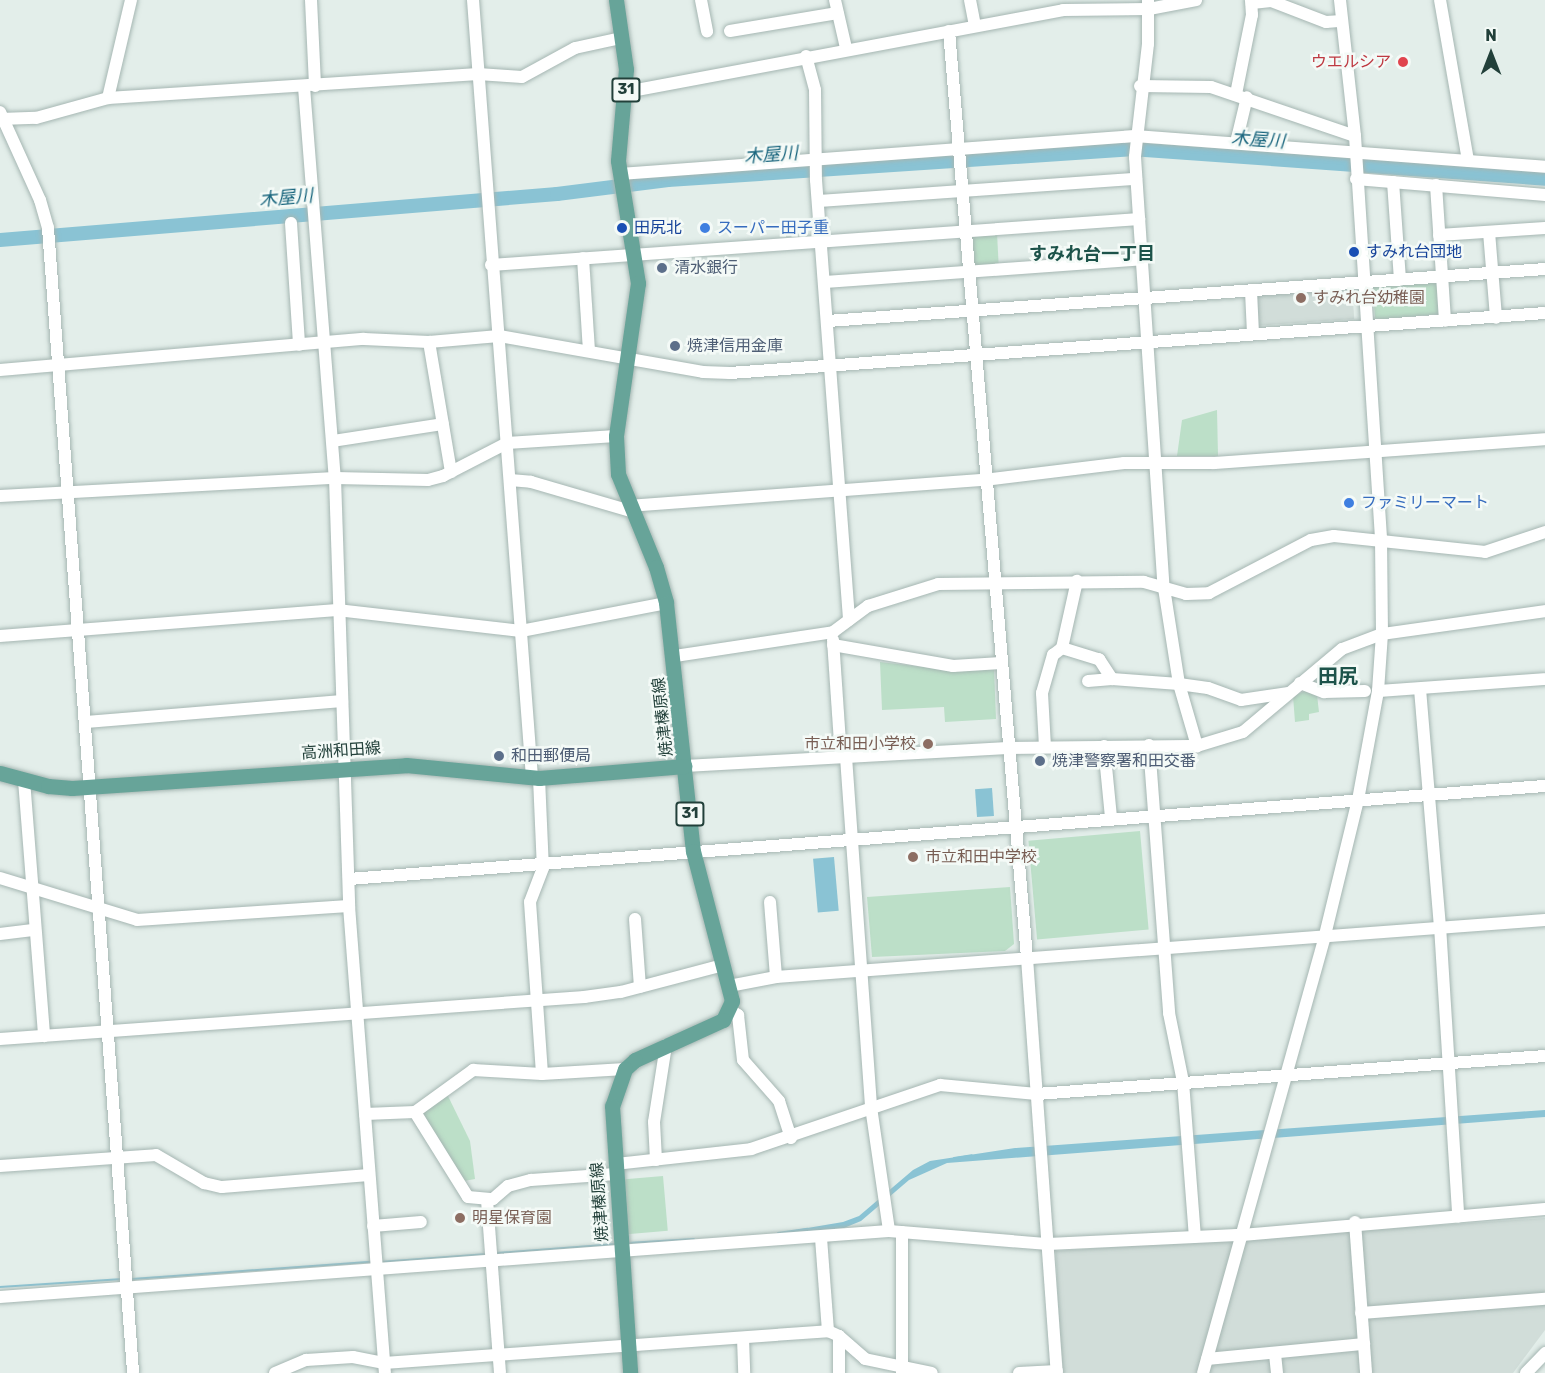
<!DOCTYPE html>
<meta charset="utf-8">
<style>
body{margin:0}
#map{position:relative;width:1545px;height:1373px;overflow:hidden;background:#e3eeea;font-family:Rubik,"Noto Sans JP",sans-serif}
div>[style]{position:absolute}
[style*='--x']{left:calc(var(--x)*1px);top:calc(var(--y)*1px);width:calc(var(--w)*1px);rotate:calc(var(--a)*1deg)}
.built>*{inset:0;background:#d1ddd9;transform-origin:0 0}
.green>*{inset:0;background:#bcdfc8;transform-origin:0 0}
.water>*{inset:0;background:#8ac3d4;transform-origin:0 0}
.stream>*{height:2px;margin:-1px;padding:0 1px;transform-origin:1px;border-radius:1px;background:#8ac3d4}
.river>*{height:14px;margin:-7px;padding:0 7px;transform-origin:7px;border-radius:7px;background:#8ac3d4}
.roads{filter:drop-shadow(0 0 2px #a5b6b2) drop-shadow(0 0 2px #a5b6b2)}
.minor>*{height:12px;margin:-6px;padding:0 6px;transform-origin:6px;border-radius:6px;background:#fff}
.major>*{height:15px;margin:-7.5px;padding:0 7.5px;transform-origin:7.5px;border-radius:7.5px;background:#67a499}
.dots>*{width:16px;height:16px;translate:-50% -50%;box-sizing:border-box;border:3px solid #f4faf7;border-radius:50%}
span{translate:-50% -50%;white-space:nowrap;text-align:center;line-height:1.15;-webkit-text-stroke:5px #f4faf7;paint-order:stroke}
.shield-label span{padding:2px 4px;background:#f4faf7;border:2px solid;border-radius:4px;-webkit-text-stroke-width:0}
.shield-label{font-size:15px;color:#22403a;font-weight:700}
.health-label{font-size:16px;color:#be3a42}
.right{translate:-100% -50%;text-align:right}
.transit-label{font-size:16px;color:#164399}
.left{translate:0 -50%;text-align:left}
.shop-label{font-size:16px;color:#366cbe}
.service-label{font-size:16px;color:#4e5e75}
.education-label{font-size:16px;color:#785e54}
.street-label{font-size:16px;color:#22403a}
.water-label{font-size:18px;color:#1a667e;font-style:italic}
.neighbourhood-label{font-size:18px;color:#1d534a;font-weight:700}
.quarter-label{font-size:20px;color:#1d534a;font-weight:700}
.north{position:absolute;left:1461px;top:24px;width:60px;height:60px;-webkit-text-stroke:4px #f4faf7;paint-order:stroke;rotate:0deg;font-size:16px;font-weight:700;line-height:24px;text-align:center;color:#22403a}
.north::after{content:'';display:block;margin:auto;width:21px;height:27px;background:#22403a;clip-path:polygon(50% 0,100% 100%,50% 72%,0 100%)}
</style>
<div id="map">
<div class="built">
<i style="left:1352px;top:287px;width:32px;height:97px;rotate:86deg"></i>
<i style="clip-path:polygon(1545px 1218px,1545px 1330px,1513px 1373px,1061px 1373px,1056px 1251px)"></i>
</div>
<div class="green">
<i style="left:997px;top:233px;width:34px;height:29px;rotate:87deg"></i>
<i style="left:1439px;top:279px;width:35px;height:67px;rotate:85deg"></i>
<i style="clip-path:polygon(1217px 410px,1218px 456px,1177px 456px,1182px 420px)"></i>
<i style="clip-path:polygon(880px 662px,959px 671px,994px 668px,996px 719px,945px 722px,944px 707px,882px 710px)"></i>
<i style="clip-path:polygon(1305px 691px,1317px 695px,1319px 712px,1309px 714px,1309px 720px,1295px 722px,1293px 696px)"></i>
<i style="left:1140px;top:831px;width:99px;height:112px;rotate:85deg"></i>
<i style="clip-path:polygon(1010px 887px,1014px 944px,1005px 951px,872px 957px,867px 897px)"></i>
<i style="clip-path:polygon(447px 1094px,470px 1141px,475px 1179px,464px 1181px,422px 1114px)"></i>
<i style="left:663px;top:1176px;width:55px;height:41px;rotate:85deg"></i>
</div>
<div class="water">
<i style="left:992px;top:788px;width:28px;height:17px;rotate:86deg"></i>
<i style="left:834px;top:857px;width:54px;height:21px;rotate:85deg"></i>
<i style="clip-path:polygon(1545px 1110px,1545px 1117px,947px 1163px,909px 1180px,861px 1221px,844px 1228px,766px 1235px,843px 1222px,859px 1216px,913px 1170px,930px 1161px,1015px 1148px)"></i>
</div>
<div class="stream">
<i style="--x:954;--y:1158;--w:18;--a:-9"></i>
<i style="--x:778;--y:1233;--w:30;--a:-8"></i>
<i style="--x:628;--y:1243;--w:66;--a:-3.5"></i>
<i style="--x:497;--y:1253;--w:120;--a:-4.3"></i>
<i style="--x:380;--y:1262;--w:108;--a:-4.2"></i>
<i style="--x:132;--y:1279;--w:240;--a:-4.1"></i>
<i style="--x:0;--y:1287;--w:123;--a:-3.7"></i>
</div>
<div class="river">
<i style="--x:0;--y:240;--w:559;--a:-4.72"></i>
<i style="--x:557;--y:194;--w:112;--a:-7.2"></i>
<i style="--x:668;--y:180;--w:464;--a:-3.8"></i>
<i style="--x:1131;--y:149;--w:415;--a:4.1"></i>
</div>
<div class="roads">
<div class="minor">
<i style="--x:311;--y:0;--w:86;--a:87.3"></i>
<i style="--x:473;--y:0;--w:780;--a:85.66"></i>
<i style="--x:701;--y:0;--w:32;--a:79"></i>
<i style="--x:835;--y:0;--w:49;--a:77.1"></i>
<i style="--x:970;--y:0;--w:25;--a:79"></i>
<i style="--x:1148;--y:0;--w:44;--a:90"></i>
<i style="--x:1148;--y:44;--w:114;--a:96.6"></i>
<i style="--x:1135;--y:157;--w:432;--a:86.2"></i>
<i style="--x:1164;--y:588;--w:97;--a:81.1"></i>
<i style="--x:1179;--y:684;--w:65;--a:73.8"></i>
<i style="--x:1440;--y:0;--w:163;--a:80.1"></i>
<i style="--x:1252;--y:3;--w:19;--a:-6"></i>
<i style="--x:1271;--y:1;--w:59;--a:20.9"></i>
<i style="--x:1326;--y:22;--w:16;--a:-4"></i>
<i style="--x:730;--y:31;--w:109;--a:-9.5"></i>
<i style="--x:949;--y:31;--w:930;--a:85.19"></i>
<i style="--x:1027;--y:958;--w:416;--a:85.9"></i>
<i style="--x:806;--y:56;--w:35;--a:75"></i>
<i style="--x:815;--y:90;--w:90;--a:89.4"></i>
<i style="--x:816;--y:180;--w:441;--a:85.7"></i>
<i style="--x:1140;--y:86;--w:71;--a:0.8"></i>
<i style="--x:1211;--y:87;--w:152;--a:18.8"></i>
<i style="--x:304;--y:87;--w:392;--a:85.5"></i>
<i style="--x:335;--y:478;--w:428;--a:88.1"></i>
<i style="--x:349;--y:906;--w:468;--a:85.6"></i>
<i style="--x:626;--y:92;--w:445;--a:-10.6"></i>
<i style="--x:1063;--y:10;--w:86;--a:-0.7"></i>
<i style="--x:1149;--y:9;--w:48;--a:-10.8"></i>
<i style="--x:1236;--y:94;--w:81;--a:-78.6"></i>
<i style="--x:1252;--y:15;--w:15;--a:-94"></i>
<i style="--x:108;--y:98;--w:101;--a:-76.8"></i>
<i style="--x:0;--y:112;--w:97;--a:65.6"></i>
<i style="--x:40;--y:200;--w:29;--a:74"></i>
<i style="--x:48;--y:228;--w:1148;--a:85.75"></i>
<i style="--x:0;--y:119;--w:36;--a:-2"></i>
<i style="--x:36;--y:118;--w:75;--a:-15.5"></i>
<i style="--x:108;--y:98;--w:371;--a:-3.7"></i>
<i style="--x:478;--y:74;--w:44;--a:3.9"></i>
<i style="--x:522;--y:77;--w:60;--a:-28.7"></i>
<i style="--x:575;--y:48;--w:47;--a:-12.3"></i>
<i style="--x:1236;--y:143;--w:47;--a:-76.6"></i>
<i style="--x:620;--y:174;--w:516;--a:-4.22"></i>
<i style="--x:1135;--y:136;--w:411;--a:4.3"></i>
<i style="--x:1356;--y:179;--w:190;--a:4.8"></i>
<i style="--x:1393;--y:182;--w:98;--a:85.9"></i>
<i style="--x:1436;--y:185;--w:136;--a:86.2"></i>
<i style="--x:819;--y:201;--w:318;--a:-4"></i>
<i style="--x:291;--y:223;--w:122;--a:86.2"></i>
<i style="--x:1489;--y:232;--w:86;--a:85.3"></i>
<i style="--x:1439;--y:235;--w:106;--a:-3.8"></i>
<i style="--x:583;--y:258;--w:93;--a:86.3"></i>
<i style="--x:491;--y:265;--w:650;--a:-4.06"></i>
<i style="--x:825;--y:282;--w:318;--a:-4.1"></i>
<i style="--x:1251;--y:291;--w:43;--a:87.3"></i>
<i style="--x:828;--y:321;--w:719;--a:-4.15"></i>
<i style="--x:429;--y:342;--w:132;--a:80.4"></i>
<i style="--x:0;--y:370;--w:365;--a:-4.9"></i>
<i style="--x:364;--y:339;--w:65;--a:2.6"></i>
<i style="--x:429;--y:342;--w:70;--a:-4.9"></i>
<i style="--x:499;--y:336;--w:207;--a:10"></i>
<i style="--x:703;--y:372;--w:27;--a:2"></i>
<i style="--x:730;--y:373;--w:817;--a:-4.21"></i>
<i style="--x:333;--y:441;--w:111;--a:-8.8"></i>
<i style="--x:510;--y:480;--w:21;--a:5"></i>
<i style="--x:531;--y:482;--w:103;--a:16.3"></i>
<i style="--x:0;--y:496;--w:335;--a:-3.1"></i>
<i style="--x:335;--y:478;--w:93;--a:1.2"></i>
<i style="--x:428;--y:480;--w:16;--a:-15"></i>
<i style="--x:443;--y:476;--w:72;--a:-27.3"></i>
<i style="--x:507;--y:443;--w:109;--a:-3.7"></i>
<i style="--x:628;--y:506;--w:357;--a:-4.2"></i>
<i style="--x:984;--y:480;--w:141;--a:-6.9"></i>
<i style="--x:1124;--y:463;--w:90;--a:0"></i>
<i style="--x:1214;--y:463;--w:332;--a:-4.1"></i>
<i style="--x:0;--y:636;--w:338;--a:-4.4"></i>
<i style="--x:337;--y:610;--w:185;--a:6.5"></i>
<i style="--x:521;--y:631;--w:148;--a:-10.9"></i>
<i style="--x:833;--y:640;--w:117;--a:86.1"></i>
<i style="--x:833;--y:645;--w:122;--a:9.9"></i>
<i style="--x:953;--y:666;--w:48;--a:-3.6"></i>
<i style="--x:1062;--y:648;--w:39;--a:17"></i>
<i style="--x:1099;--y:659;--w:24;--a:57"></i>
<i style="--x:675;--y:656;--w:160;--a:-8.6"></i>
<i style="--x:833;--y:632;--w:44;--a:-36.6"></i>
<i style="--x:868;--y:606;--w:73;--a:-17.4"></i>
<i style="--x:938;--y:584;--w:206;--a:-0.6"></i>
<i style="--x:1144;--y:582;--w:44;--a:15.9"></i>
<i style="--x:1186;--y:594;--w:23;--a:-2"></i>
<i style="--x:1209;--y:593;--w:115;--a:-27.5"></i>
<i style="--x:1311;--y:540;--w:23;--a:-10"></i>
<i style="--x:1334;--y:536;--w:152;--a:6"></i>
<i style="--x:1485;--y:552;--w:63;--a:-18.4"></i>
<i style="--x:1088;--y:681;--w:24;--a:-5"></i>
<i style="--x:1112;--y:679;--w:67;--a:4.3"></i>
<i style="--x:1179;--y:684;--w:29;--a:8"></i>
<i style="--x:1208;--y:688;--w:35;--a:20"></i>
<i style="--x:1241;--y:700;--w:48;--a:-8.5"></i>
<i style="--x:1300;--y:683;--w:26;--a:21"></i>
<i style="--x:1324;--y:692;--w:41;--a:-1.4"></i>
<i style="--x:1420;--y:689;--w:238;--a:85.2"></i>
<i style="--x:1440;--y:926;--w:291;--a:86.4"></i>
<i style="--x:1378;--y:691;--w:167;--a:-4.1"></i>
<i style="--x:86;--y:722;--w:257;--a:-4.7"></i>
<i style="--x:1149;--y:745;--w:269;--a:85.7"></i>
<i style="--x:1169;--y:1013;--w:70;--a:78.5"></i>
<i style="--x:1183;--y:1082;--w:155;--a:85.6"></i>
<i style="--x:1104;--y:746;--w:72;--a:84.4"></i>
<i style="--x:1045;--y:747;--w:54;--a:-93.2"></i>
<i style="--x:1042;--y:693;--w:40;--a:-74"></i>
<i style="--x:1053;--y:655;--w:11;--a:-38"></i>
<i style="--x:1062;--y:648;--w:69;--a:-77.4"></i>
<i style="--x:846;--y:757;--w:351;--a:85.9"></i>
<i style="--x:871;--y:1107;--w:125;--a:81.7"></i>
<i style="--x:685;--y:766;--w:323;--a:-3.2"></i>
<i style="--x:1007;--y:748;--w:190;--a:-0.6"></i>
<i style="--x:1197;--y:746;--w:48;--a:-16.9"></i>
<i style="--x:1243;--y:732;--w:129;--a:-40"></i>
<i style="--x:1342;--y:649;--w:43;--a:-20.6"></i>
<i style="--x:1382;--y:634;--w:165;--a:-8"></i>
<i style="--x:539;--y:778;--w:90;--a:87.5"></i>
<i style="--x:543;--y:868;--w:36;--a:111"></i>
<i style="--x:530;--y:902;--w:172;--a:86"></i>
<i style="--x:24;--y:780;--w:257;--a:85.5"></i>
<i style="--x:0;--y:878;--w:143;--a:17"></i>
<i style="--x:137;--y:920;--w:212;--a:-3.8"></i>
<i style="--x:349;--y:879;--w:1200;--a:-4.45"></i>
<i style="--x:770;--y:902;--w:75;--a:85.4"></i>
<i style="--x:635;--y:919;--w:68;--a:85.8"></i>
<i style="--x:0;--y:934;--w:35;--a:-7"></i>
<i style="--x:729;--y:986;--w:48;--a:-10.8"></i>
<i style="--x:776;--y:977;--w:771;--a:-4.24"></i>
<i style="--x:731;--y:1010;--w:9;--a:36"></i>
<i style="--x:738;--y:1015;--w:45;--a:83.7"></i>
<i style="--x:743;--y:1060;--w:55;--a:48.7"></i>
<i style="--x:779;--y:1101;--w:39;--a:72"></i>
<i style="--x:0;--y:1039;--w:586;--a:-4.11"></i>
<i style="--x:584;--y:997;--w:37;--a:-8"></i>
<i style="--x:621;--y:992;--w:106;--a:-14.8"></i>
<i style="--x:415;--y:1112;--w:100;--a:58.1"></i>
<i style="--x:468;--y:1197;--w:25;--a:5"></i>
<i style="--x:493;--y:1199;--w:20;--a:-41"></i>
<i style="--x:508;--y:1186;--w:24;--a:-15"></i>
<i style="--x:531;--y:1180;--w:85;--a:-4"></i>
<i style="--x:365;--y:1114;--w:50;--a:-2.3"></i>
<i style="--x:415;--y:1112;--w:72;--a:-35.9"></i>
<i style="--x:473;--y:1070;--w:69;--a:3.3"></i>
<i style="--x:542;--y:1074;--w:83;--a:-3.4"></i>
<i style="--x:656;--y:1160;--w:38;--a:-93"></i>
<i style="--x:654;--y:1122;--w:78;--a:-81.1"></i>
<i style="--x:616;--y:1164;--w:136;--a:-6.3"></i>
<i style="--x:751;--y:1149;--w:200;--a:-18.7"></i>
<i style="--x:940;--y:1085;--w:97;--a:5.3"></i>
<i style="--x:1037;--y:1094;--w:509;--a:-4.28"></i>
<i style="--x:0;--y:1166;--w:156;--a:-4"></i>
<i style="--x:156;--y:1155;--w:56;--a:30.3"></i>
<i style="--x:204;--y:1183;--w:18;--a:13"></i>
<i style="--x:222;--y:1187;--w:147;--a:-4.7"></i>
<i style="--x:487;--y:1200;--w:173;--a:85.7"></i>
<i style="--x:1355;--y:1222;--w:151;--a:85.8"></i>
<i style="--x:373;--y:1226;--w:48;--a:-4.8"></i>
<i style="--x:821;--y:1238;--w:93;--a:85.7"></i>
<i style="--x:0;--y:1297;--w:891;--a:-4.25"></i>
<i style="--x:889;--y:1231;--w:160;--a:4.7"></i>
<i style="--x:1048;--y:1244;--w:194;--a:-2.7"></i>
<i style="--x:1242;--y:1235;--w:304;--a:-4.9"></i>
<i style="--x:1361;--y:1313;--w:185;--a:-4.4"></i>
<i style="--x:743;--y:1338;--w:35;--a:88"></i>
<i style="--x:1275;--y:1354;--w:19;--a:84"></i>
<i style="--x:1207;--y:1359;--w:158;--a:-5.5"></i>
<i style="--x:275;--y:1373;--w:34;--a:-23"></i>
<i style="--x:306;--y:1360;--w:47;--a:-3.7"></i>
<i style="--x:353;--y:1357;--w:32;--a:11"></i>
<i style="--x:384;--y:1363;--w:445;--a:-4.1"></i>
<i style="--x:828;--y:1331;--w:12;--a:24"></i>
<i style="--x:839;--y:1336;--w:35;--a:41"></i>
<i style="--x:865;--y:1359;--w:68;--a:11.8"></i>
<i style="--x:839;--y:1373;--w:37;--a:-90"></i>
<i style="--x:902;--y:1373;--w:141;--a:-90"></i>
<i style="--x:1019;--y:1373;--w:38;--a:-3"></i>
<i style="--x:1203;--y:1373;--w:455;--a:-74.4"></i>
<i style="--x:1325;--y:935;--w:139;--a:-76.3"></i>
<i style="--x:1358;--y:800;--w:111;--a:-79.6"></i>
<i style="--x:1378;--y:691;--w:57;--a:-86"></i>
<i style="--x:1382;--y:634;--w:96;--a:-90.6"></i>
<i style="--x:1381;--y:538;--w:403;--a:-93.7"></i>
<i style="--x:1355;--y:136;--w:137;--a:-96.3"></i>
<i style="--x:1526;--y:1373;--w:28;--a:-46"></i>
</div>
<div class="major">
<i style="--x:616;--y:0;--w:70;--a:81.8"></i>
<i style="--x:626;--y:69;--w:92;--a:95"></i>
<i style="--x:618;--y:161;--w:124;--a:80.7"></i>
<i style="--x:638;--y:283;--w:155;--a:98.2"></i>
<i style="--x:616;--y:436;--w:38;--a:87"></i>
<i style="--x:618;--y:474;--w:100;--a:67.8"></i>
<i style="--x:656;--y:567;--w:37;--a:74"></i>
<i style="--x:666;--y:603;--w:249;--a:83.8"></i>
<i style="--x:693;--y:851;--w:155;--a:75.4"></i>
<i style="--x:732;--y:1001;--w:21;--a:115"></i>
<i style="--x:723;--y:1020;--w:97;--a:155.6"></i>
<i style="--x:635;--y:1060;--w:13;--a:138"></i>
<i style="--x:625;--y:1069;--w:39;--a:109"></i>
<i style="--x:612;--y:1106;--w:268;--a:86.1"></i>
<i style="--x:0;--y:773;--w:50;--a:15.2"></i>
<i style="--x:48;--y:786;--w:24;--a:5"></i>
<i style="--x:72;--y:788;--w:335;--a:-3.9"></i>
<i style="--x:406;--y:765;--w:134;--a:5.6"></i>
<i style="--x:539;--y:778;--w:146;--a:-4.7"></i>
</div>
</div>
<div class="dots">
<i style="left:1403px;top:62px;background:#e0444e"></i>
<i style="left:622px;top:228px;background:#1a4fb4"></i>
<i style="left:705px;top:228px;background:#3f7fe0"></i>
<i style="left:1354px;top:252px;background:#1a4fb4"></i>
<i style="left:662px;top:268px;background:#5c6f8a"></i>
<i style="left:1301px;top:298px;background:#8d6e63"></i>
<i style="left:675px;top:346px;background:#5c6f8a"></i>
<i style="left:1349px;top:503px;background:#3f7fe0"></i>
<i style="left:928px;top:744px;background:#8d6e63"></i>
<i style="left:499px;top:756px;background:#5c6f8a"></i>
<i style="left:1040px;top:761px;background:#5c6f8a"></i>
<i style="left:913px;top:857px;background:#8d6e63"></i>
<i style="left:460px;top:1218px;background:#8d6e63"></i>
</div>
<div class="shield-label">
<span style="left:626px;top:90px">31</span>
<span style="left:690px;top:814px">31</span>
</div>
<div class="health-label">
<span class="right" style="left:1391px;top:62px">ウエルシア</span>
</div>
<div class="transit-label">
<span class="left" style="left:634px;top:228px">田尻北</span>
<span class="left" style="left:1366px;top:252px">すみれ台団地</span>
</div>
<div class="shop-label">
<span class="left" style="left:717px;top:228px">スーパー田子重</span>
<span class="left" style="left:1361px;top:503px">ファミリーマート</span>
</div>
<div class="service-label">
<span class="left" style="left:674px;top:268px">清水銀行</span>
<span class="left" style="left:687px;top:346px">焼津信用金庫</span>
<span class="left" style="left:511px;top:756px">和田郵便局</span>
<span class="left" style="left:1052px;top:761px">焼津警察署和田交番</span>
</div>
<div class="education-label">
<span class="left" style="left:1313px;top:298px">すみれ台幼稚園</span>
<span class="right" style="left:916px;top:744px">市立和田小学校</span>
<span class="left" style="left:925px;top:857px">市立和田中学校</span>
<span class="left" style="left:472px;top:1218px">明星保育園</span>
</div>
<div class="street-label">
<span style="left:663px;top:717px;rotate:-96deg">焼津榛原線</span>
<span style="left:341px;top:751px;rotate:-4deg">高洲和田線</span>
<span style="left:600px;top:1202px;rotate:-94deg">焼津榛原線</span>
</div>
<div class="water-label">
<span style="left:1258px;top:140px;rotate:4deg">木屋川</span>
<span style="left:771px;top:155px;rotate:-4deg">木屋川</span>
<span style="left:286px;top:198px;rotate:-5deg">木屋川</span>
</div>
<div class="neighbourhood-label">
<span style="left:1092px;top:254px">すみれ台一丁目</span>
</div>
<div class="quarter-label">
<span style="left:1338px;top:676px">田尻</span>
</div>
<div class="north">N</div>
</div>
